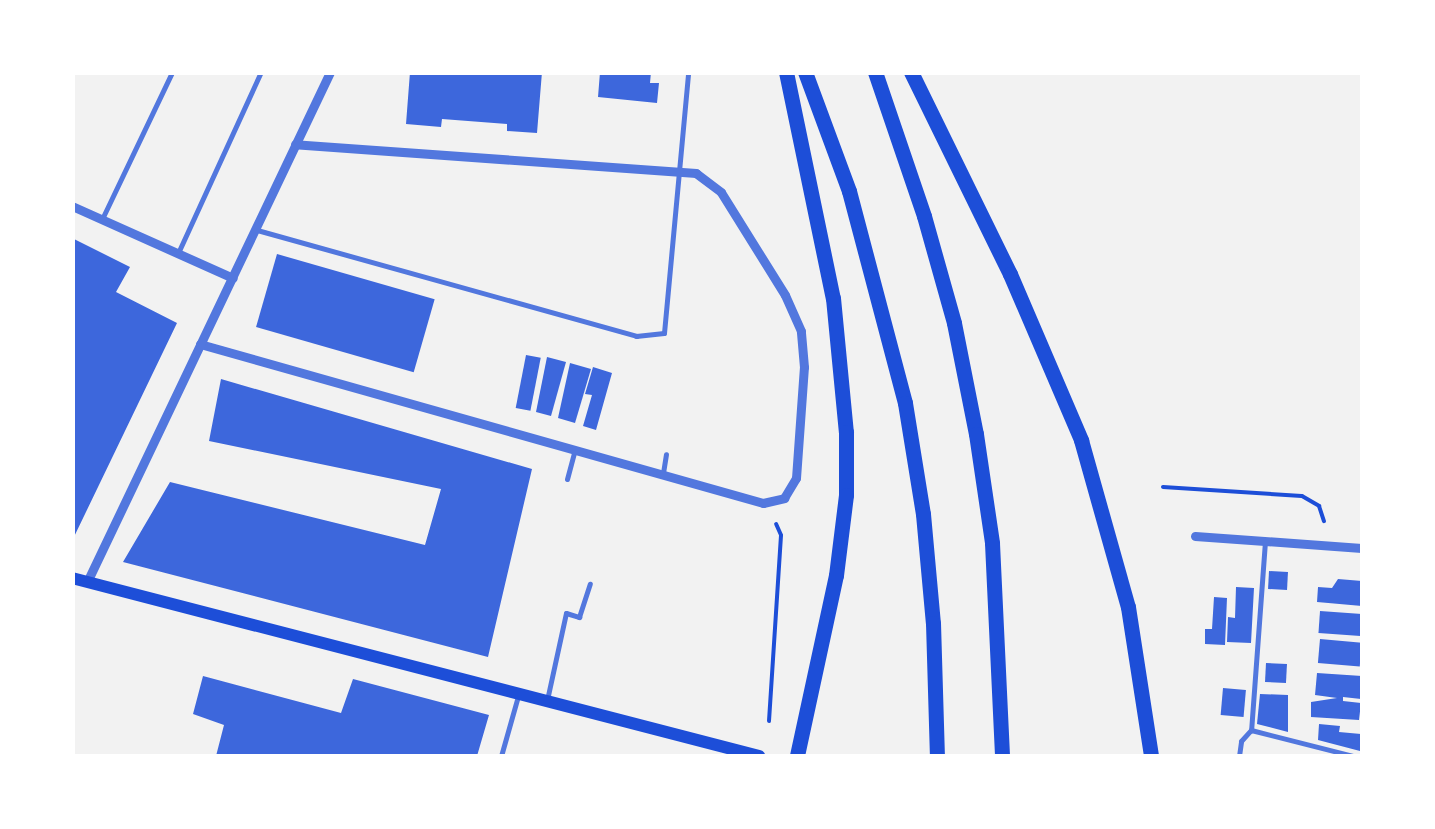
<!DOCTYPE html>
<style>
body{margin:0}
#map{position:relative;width:1435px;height:829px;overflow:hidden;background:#f2f2f2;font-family:"IBM Plex Sans",sans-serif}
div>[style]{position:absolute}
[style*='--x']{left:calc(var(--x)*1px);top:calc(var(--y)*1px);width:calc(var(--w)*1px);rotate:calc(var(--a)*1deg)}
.building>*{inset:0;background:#3d67dc;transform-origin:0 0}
.path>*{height:4px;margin:-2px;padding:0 2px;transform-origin:2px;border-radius:2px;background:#1d4ed8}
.service>*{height:5px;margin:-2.5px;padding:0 2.5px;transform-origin:2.5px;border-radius:2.5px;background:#5277de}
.minor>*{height:9px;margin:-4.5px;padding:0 4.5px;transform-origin:4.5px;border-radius:4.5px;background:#5277de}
.secondary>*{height:12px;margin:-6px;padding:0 6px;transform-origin:6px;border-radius:6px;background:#1d4ed8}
.motorway>*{height:15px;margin:-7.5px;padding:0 7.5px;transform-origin:7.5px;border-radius:7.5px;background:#1d4ed8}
span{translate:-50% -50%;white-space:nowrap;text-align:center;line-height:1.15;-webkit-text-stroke:9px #fff;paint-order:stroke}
.frame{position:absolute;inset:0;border:75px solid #fff;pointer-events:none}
</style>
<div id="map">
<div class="building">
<i style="clip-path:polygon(410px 72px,542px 72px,537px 133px,507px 131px,507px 124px,442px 119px,441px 127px,406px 124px)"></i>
<i style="clip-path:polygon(600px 72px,651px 72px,650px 83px,659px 83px,657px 103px,598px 97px)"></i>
<i style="clip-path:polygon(72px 238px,130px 267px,116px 292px,177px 323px,72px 541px)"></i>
<i style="left:277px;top:254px;width:164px;height:76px;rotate:16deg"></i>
<i style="left:526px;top:355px;width:15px;height:54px;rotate:11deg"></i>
<i style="clip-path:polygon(547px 357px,566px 362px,551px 416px,536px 412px)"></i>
<i style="clip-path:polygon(570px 363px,591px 369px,575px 423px,558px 418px)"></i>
<i style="clip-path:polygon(593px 367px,612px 373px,596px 430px,583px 426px,592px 395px,585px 394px)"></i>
<i style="clip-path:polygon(221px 379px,532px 469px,488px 657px,123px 562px,170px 482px,425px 545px,441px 489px,209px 441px)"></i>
<i style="left:1269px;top:571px;width:19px;height:18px;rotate:3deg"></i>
<i style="clip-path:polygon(1338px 579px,1362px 581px,1362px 606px,1317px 602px,1318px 587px,1332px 588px)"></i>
<i style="clip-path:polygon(1236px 587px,1254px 588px,1251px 643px,1227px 642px,1228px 617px,1235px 618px)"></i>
<i style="clip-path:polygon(1214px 597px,1227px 598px,1225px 645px,1205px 644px,1205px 629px,1212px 629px)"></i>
<i style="left:1320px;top:611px;width:42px;height:22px;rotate:4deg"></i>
<i style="left:1320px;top:639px;width:42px;height:24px;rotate:5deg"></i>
<i style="left:1266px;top:663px;width:21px;height:19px;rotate:3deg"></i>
<i style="clip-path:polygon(1317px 673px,1362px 676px,1361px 699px,1343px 697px,1343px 701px,1361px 703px,1359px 720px,1311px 717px,1311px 702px,1337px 698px,1315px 695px)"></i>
<i style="clip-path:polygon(203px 676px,341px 713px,353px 679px,489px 715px,477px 756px,216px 756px,224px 725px,193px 714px)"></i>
<i style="left:1223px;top:688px;width:23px;height:27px;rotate:5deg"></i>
<i style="clip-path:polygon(1260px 694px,1288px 695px,1288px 732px,1257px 724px)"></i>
<i style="clip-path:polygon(1319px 724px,1340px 726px,1339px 732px,1361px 734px,1360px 751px,1318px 740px)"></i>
</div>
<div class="path">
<i style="--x:1163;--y:487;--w:139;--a:3.7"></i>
<i style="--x:1302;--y:496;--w:20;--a:30"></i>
<i style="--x:1319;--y:506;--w:16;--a:72"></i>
<i style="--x:769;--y:721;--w:186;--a:-86.3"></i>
<i style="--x:781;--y:535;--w:12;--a:-114"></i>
</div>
<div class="service">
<i style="--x:102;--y:219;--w:163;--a:-64.5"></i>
<i style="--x:257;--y:230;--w:394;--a:15.6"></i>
<i style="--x:636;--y:336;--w:28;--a:-6"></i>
<i style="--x:664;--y:333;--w:262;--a:-84.7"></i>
<i style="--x:178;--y:253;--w:199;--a:-65.4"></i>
<i style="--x:663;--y:473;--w:19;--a:-81"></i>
<i style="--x:567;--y:479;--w:28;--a:-75"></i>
<i style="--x:1265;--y:541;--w:190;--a:94.2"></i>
<i style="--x:1251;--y:730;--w:105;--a:14.3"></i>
<i style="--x:547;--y:700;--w:89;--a:-77.7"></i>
<i style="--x:566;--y:613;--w:14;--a:17"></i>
<i style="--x:579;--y:617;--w:35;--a:-72"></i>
<i style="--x:501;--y:756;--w:62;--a:-74.2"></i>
<i style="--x:1239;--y:756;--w:15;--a:-82"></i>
<i style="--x:1241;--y:741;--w:15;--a:-48"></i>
</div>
<div class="minor">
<i style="--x:72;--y:206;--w:176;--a:24.1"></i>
<i style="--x:200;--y:344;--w:585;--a:15.77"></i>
<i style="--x:763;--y:503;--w:22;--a:-13"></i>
<i style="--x:784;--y:498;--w:23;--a:-59"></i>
<i style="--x:796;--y:478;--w:111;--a:-85.9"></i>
<i style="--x:804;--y:367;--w:36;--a:-95"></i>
<i style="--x:801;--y:331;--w:39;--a:-114"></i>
<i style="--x:785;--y:295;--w:121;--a:-121.9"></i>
<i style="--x:721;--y:192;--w:31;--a:-143"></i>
<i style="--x:696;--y:173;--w:402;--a:-175.9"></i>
<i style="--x:1195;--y:536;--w:167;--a:4.1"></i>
<i style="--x:87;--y:582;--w:565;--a:-64.52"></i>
</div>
<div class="secondary">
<i style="--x:72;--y:578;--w:710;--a:14.53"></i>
</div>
<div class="motorway">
<i style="--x:786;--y:72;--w:231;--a:78.3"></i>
<i style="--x:833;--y:298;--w:135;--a:84.5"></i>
<i style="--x:846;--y:432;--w:63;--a:90"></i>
<i style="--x:846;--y:495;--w:81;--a:97.1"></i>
<i style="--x:836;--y:575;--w:185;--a:102.2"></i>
<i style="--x:805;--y:72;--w:127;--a:69.7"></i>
<i style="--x:849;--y:191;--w:219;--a:75.2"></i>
<i style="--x:905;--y:403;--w:112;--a:80.8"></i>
<i style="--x:923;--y:514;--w:109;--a:84.8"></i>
<i style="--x:933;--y:623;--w:133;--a:88.3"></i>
<i style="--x:875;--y:72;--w:152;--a:71.2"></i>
<i style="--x:924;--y:216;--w:111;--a:74.3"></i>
<i style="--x:954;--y:323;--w:113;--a:78.8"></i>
<i style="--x:976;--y:434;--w:110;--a:81.6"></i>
<i style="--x:992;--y:543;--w:213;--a:87.3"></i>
<i style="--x:911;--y:72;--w:225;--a:63.9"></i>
<i style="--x:1010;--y:274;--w:181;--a:66.8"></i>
<i style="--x:1081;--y:440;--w:173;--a:74.3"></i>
<i style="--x:1128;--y:607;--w:151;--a:81.2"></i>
</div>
<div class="frame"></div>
</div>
